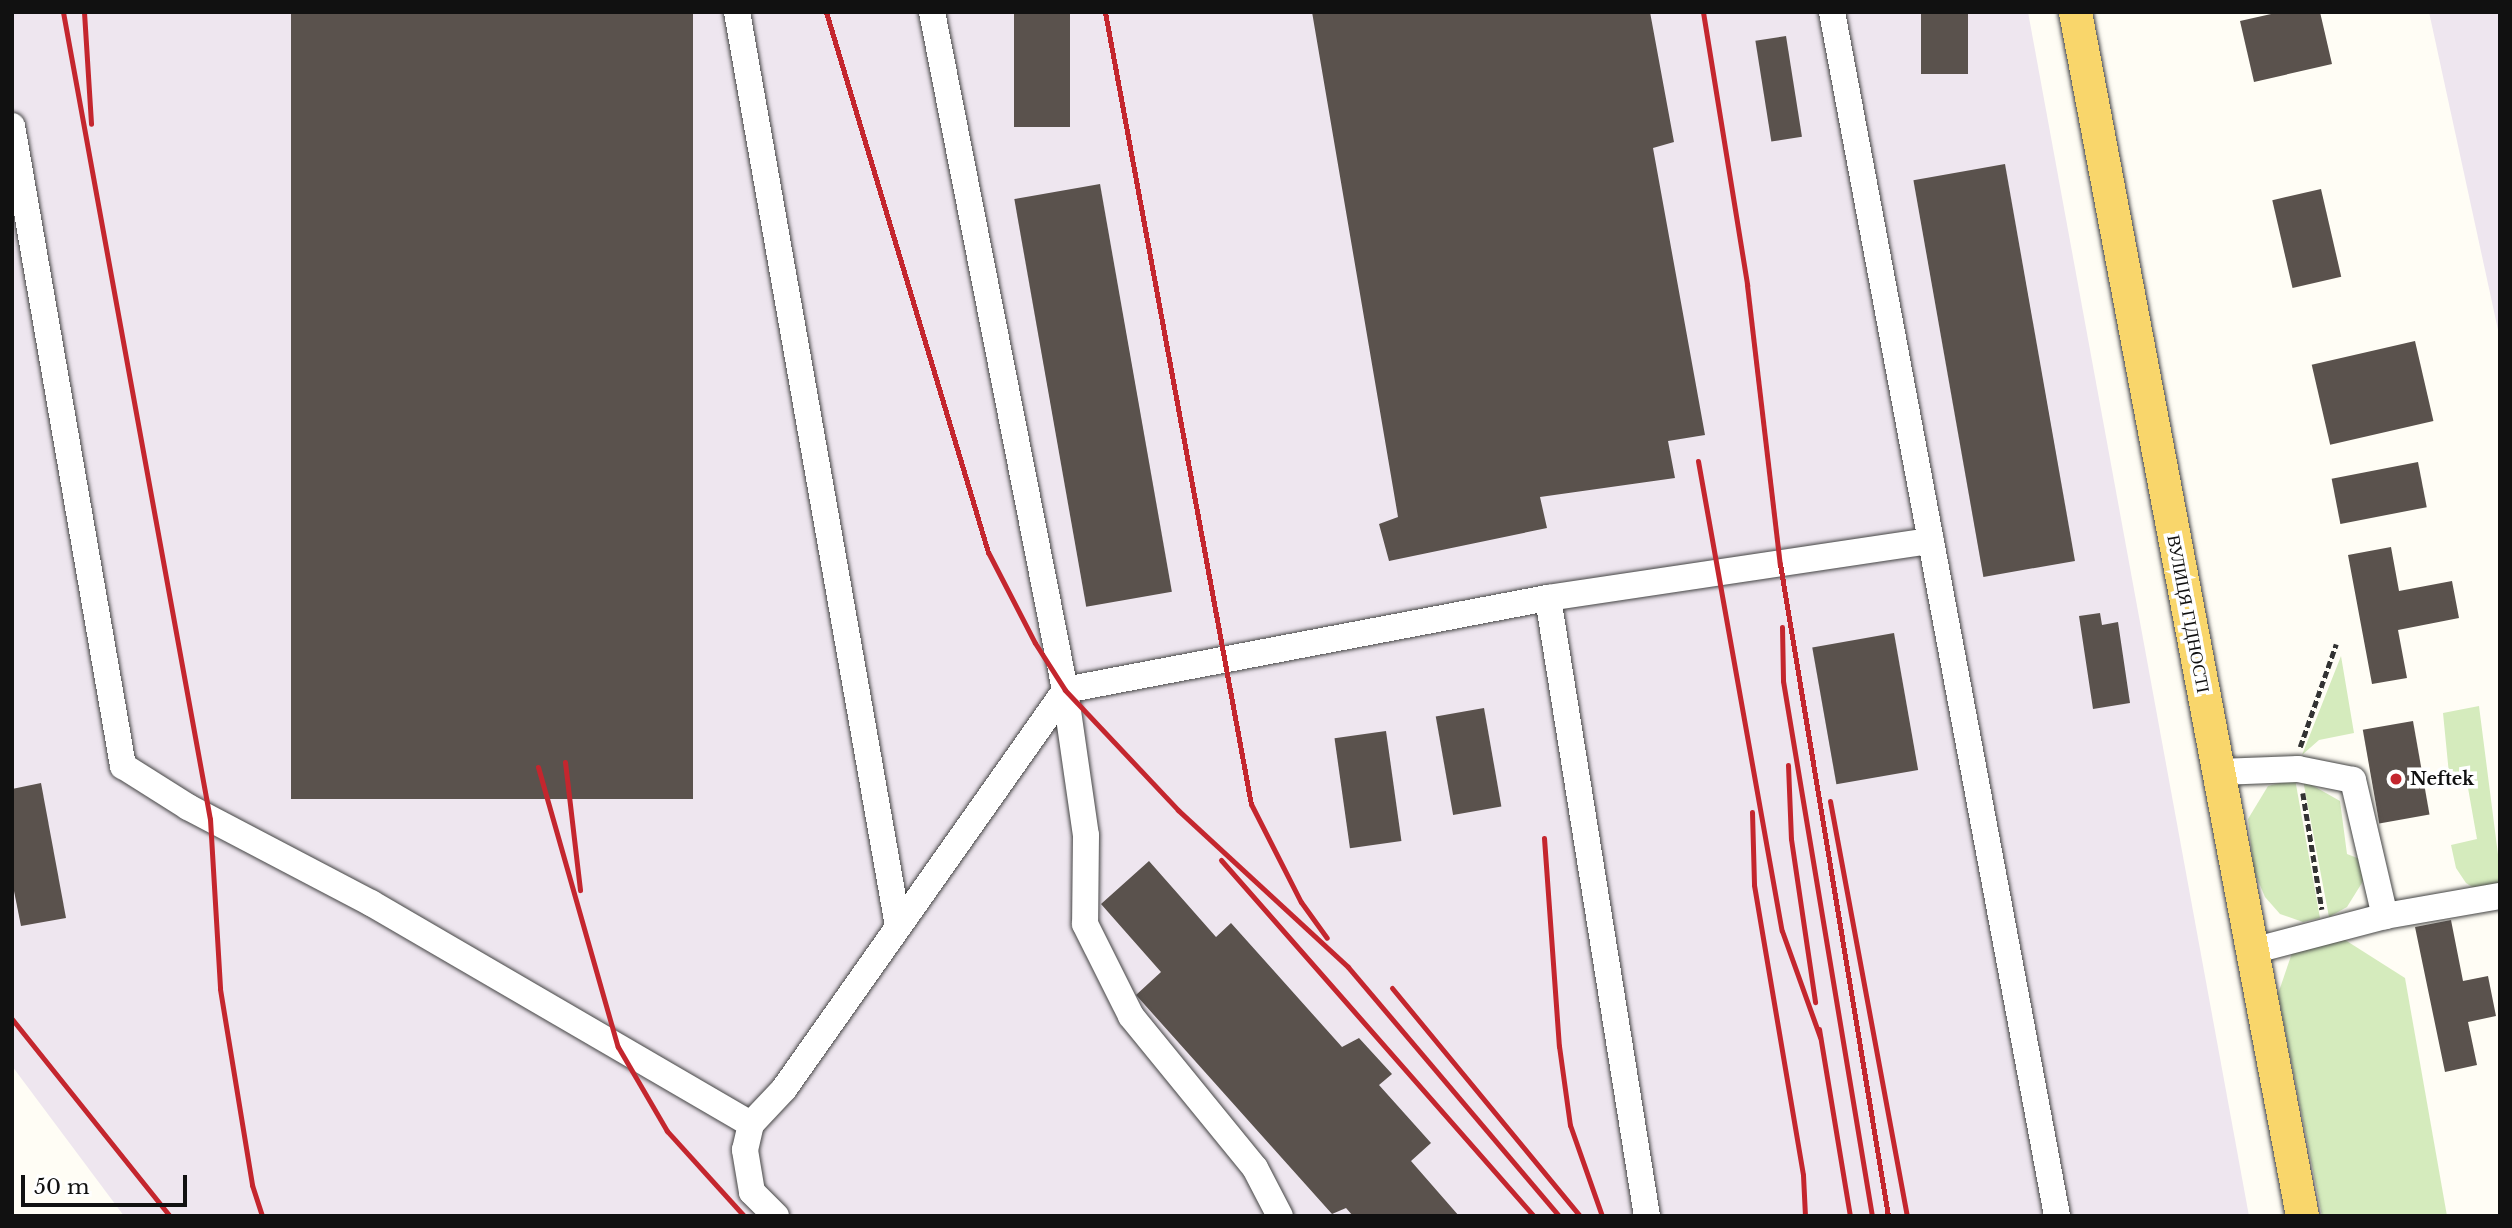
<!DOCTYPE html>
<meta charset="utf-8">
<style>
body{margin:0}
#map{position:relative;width:2512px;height:1228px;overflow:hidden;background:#fffdf5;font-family:"Libre Baskerville",serif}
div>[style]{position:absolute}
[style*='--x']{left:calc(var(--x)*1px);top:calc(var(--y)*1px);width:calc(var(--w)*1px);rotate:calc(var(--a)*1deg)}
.industrial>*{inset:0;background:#eee6ef}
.green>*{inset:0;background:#d5ebbd}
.building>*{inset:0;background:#5a524d;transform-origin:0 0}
.path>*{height:4.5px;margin-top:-2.25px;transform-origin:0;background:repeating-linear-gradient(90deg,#333 0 7px,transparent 0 10.5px)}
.roads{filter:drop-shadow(0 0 2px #444) drop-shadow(0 0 2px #444)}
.minor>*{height:26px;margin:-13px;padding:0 13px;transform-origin:13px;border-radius:13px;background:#fff}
.major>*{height:33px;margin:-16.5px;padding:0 16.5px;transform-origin:16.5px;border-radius:16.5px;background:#f9d66b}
.rail>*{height:5px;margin:-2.5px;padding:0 2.5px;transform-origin:2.5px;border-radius:2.5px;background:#c4262e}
.dots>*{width:19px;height:19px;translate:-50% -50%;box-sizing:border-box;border:4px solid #fff;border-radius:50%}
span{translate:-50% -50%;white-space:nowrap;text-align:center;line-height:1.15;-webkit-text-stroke:7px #fff;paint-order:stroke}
.street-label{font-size:18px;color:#111}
.poi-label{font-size:18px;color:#111;font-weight:700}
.left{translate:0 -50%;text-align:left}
.frame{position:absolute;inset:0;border:14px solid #111;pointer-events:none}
.scale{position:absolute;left:21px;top:1175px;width:166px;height:32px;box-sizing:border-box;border:4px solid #111;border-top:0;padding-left:9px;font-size:21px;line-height:24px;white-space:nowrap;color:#111;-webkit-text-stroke:5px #fff;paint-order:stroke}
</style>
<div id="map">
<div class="industrial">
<i style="clip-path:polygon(12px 12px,2028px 12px,2249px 1216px,124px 1216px,12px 1066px)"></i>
<i style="clip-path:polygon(2429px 12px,2500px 12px,2500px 339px)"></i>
</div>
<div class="green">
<i style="clip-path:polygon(2341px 656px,2354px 733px,2319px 740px,2302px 755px)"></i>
<i style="clip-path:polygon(2479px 706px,2500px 870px,2500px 893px,2477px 890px,2466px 883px,2456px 868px,2451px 845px,2477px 839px,2465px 771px,2449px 774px,2443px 713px)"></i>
<i style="clip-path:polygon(2295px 779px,2320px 918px,2303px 922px,2280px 914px,2265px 897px,2254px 871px,2248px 819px,2268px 786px)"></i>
<i style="clip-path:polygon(2303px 780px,2340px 801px,2347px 854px,2365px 861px,2365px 878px,2347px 907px,2329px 917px)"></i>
<i style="clip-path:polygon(2342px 938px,2405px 978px,2447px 1216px,2322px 1216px,2278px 994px,2292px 953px)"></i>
</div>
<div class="building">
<i style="left:291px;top:12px;width:402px;height:787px"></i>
<i style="left:1014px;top:12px;width:56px;height:115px"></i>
<i style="clip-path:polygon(1312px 12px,1650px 12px,1674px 142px,1653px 148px,1705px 435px,1668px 441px,1675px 478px,1540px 497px,1547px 528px,1389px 561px,1379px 524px,1398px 517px)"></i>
<i style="left:1921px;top:12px;width:47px;height:62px"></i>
<i style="clip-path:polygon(2280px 12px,2320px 12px,2332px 64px,2254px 82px,2240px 21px)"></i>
<i style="left:1786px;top:36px;width:102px;height:31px;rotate:81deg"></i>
<i style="left:2005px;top:164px;width:403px;height:93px;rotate:80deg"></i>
<i style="left:1100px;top:184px;width:414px;height:87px;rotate:80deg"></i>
<i style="left:2321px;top:189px;width:90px;height:50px;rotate:77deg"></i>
<i style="left:2415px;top:341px;width:82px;height:106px;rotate:77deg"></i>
<i style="left:2418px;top:462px;width:46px;height:88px;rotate:79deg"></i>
<i style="clip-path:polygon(2391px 547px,2399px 591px,2452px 581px,2459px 618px,2398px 630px,2407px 678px,2372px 684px,2348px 555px)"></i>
<i style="clip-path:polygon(2100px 613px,2102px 625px,2118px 622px,2130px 703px,2093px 709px,2079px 616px)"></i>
<i style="left:1894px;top:633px;width:139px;height:83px;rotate:80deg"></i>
<i style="left:1484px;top:708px;width:100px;height:49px;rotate:80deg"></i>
<i style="left:2413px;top:721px;width:95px;height:51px;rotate:80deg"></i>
<i style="left:1386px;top:731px;width:111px;height:52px;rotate:82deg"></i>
<i style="clip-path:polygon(41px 783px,66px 918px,21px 926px,12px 881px,12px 789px)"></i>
<i style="clip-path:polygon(1149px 861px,1216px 937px,1231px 923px,1342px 1047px,1359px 1038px,1392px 1074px,1379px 1085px,1431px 1143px,1411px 1161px,1459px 1216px,1353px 1216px,1346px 1208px,1332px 1214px,1136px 995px,1161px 972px,1101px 904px)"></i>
<i style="clip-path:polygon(2451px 920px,2463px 981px,2488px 976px,2496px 1016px,2468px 1022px,2477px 1065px,2445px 1072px,2415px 927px)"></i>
</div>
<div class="path">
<i style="--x:2300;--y:747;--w:109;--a:-70.7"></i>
<i style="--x:2303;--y:793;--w:118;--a:80.7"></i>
</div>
<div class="roads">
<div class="minor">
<i style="--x:737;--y:12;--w:928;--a:80.01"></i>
<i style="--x:932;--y:12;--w:691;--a:78.9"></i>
<i style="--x:1065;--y:690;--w:147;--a:81.8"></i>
<i style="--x:1086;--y:835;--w:89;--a:90.6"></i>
<i style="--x:1085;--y:924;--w:103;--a:63.4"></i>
<i style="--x:1131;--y:1016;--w:196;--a:50.8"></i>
<i style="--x:1255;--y:1168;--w:54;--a:62.5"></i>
<i style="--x:1832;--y:12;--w:1225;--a:79.41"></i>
<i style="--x:12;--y:126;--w:650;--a:80.16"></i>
<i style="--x:123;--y:766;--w:77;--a:32.2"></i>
<i style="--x:188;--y:807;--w:207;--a:27.7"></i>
<i style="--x:371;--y:903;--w:440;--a:30.2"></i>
<i style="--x:1548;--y:598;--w:626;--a:80.9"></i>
<i style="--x:2219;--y:772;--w:79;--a:-2.2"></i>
<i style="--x:2298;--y:769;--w:56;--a:11.3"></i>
<i style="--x:2353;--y:780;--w:140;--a:76.8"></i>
<i style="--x:2252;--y:951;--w:138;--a:-14.7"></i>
<i style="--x:2385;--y:916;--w:117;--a:-9.9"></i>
<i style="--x:776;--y:1216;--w:34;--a:-135"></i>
<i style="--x:752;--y:1192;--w:43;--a:-99.5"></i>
<i style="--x:745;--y:1150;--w:27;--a:-77"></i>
<i style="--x:751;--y:1124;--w:48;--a:-46.7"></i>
<i style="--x:784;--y:1089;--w:488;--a:-54.8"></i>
<i style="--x:1065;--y:690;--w:492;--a:-10.8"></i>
<i style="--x:1548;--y:598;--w:387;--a:-8.5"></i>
</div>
<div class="major">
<i style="--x:2075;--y:12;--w:1225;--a:79.32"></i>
</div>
</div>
<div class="rail">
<i style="--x:63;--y:12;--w:820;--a:79.68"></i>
<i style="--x:210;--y:819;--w:170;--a:86.6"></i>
<i style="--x:220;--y:989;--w:199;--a:80.7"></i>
<i style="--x:252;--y:1185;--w:33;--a:72"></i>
<i style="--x:84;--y:12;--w:112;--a:86.4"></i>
<i style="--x:826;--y:12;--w:564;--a:73.3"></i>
<i style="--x:988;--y:552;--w:102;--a:62.7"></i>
<i style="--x:1035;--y:643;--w:56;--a:57.4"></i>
<i style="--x:1065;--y:690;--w:165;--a:46.7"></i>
<i style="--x:1178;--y:810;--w:231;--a:42.7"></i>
<i style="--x:1348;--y:967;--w:326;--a:49.7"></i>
<i style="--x:1105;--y:12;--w:805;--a:79.56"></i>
<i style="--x:1251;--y:804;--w:110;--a:63"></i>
<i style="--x:1301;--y:902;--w:44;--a:54.2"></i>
<i style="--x:1703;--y:12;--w:277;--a:80.8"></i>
<i style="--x:1747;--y:285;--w:281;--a:83.3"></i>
<i style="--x:1780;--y:564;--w:661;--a:80.59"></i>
<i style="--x:1698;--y:461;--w:477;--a:79.9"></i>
<i style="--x:1782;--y:931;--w:113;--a:70.3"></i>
<i style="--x:1782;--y:627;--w:54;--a:88.9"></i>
<i style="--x:1783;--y:681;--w:542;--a:80.56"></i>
<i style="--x:565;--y:762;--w:129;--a:83.3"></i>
<i style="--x:1788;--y:765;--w:74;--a:87.7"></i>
<i style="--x:1791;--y:839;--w:165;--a:81.6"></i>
<i style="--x:538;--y:767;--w:291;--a:74.1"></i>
<i style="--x:618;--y:1047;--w:97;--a:59.7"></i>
<i style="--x:667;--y:1131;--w:115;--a:47.8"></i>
<i style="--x:1830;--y:801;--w:422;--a:79.5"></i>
<i style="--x:1752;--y:812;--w:73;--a:88.4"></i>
<i style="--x:1754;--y:885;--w:294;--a:80.4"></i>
<i style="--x:1803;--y:1175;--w:41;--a:87.2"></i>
<i style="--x:1544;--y:838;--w:209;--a:85.9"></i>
<i style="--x:1559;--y:1046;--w:80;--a:82.1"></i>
<i style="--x:1570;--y:1125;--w:96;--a:70.6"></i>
<i style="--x:1221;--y:860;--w:474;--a:48.7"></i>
<i style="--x:1392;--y:988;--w:296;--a:50.5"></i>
<i style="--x:12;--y:1019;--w:253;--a:51.3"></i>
<i style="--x:1819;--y:1029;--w:190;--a:80.6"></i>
</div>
<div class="dots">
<i style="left:2396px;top:779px;background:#c4262e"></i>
</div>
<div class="street-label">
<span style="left:2188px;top:614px;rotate:79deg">ВУЛИЦЯ ГІДНОСТІ</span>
</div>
<div class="poi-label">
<span class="left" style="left:2410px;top:779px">Neftek</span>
</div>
<div class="frame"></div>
<div class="scale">50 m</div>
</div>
